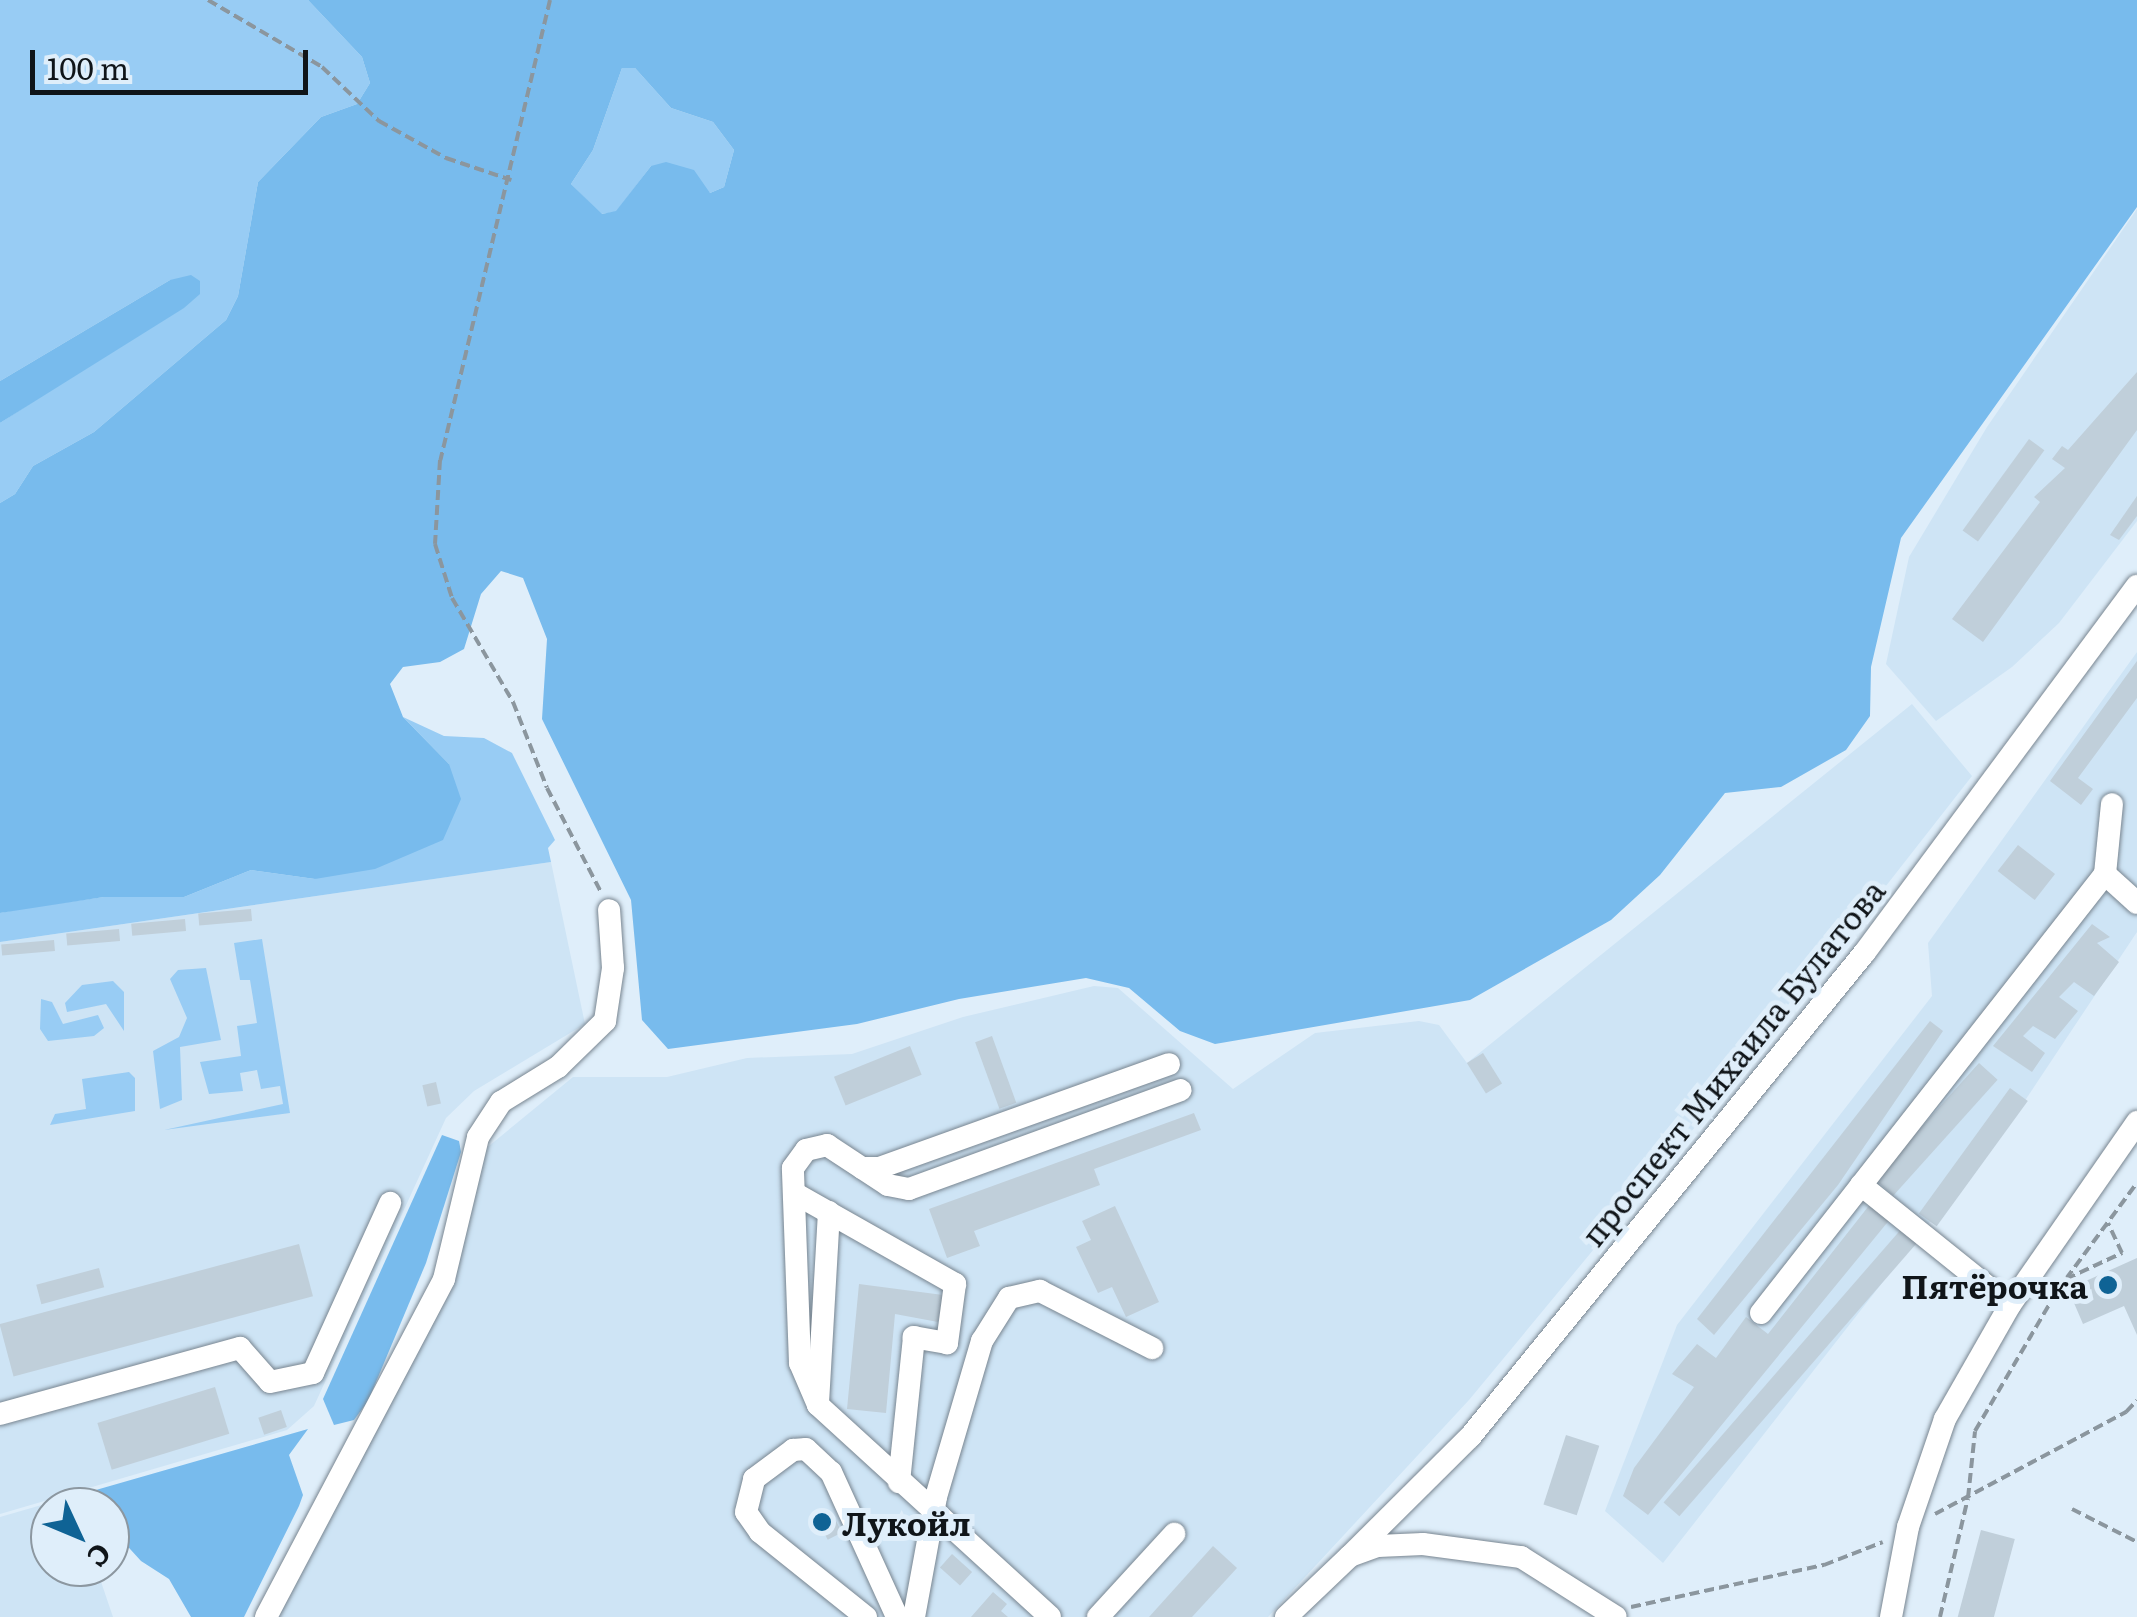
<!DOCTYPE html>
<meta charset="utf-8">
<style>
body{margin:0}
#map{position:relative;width:2137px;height:1617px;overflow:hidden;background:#dfeefa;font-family:Literata,serif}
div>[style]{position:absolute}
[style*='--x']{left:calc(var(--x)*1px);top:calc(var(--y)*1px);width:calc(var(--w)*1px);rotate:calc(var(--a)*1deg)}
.built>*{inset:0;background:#cee4f5}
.green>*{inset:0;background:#98ccf4}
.forest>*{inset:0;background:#78bbed}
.building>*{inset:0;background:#c0cfda;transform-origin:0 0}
.path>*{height:4px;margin-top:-2px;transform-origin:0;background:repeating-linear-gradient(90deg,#8b969e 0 10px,transparent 0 15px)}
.roads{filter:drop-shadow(0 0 2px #788590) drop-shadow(0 0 2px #788590)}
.minor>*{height:22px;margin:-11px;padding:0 11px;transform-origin:11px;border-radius:11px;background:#fff}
.dots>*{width:28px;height:28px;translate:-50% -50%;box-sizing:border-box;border:5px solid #dfeefa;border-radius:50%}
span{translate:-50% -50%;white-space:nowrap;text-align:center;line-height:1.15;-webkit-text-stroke:10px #dfeefa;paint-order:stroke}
.street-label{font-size:32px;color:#101519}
.poi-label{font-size:32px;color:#101519;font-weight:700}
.right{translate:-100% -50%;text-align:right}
.left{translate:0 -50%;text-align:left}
.north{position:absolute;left:30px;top:1487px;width:100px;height:100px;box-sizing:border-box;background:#dfeefa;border:2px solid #8c97a0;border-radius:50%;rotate:134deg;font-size:28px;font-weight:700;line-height:40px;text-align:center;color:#101519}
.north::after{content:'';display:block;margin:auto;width:35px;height:45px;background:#0f6395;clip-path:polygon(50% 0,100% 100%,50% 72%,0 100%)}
.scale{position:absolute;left:30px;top:50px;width:278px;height:45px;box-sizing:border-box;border:5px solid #101519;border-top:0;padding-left:12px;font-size:30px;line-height:35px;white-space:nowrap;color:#101519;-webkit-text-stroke:8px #dfeefa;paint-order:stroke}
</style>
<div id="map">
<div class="built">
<i style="clip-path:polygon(2137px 209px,2137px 521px,2059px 623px,2012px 667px,1936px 721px,1886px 664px,1909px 557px,1987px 427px)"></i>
<i style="clip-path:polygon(2137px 652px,2137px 932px,2026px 1099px,1663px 1563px,1605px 1511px,1677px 1325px,1932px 996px,1928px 943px)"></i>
<i style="clip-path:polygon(1912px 704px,1972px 776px,1738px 1075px,1469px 1400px,1268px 1617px,272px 1617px,455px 1279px,484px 1150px,573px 1077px,667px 1077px,747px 1058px,852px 1054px,963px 1017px,1094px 986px,1118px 988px,1233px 1089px,1315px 1033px,1419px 1021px,1439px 1025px,1467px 1063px)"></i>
<i style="clip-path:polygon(551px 862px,585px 1024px,474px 1091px,446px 1118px,314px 1406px,287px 1430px,0 1514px,0 942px)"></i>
<i style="clip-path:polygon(73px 1496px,76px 1507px,50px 1507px,50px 1567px,96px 1567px,113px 1617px,0 1617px,0 1517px)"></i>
</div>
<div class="green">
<i style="clip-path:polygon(0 0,308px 0,362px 57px,370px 83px,357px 104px,321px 117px,258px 182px,238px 296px,226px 320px,94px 432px,33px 466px,15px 494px,0 503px,0 423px,200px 293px,200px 281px,170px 280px,0 381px)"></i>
<i style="clip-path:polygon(622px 68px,635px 68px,671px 108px,713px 122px,734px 150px,724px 187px,710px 193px,651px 166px,616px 212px,601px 214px,571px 184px,593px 150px)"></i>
<i style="clip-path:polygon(403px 717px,444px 736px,484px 738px,512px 753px,555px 840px,548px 848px,551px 862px,0 942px,0 913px,24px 908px,104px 897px,184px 897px,251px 870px,315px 879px,449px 764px)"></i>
<i style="clip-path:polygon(262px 939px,290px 1113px,164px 1130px,283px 1104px,280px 1086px,261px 1089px,257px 1070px,240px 1073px,243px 1091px,209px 1094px,200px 1062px,241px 1056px,237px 1026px,257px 1023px,250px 980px,240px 980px,234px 943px)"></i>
<i style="clip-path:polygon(206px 968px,221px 1040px,180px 1047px,182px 1100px,160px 1109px,153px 1051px,179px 1037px,187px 1018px,170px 979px,178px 970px)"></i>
<i style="clip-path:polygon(113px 981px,124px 992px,124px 1031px,106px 1004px,67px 1012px,65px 1003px,82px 985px)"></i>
<i style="clip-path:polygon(41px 999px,52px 1002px,63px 1024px,98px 1015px,104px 1028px,94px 1036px,48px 1041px,40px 1029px)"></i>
<i style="clip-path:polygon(129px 1072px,135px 1078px,135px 1111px,50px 1125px,55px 1114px,86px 1109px,82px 1079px)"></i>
</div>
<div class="forest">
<i style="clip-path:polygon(evenodd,308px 0,2137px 0,2137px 207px,1901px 538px,1871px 667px,1870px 716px,1846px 750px,1781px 787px,1725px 793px,1660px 875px,1611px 920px,1470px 1000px,1215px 1044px,1180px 1031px,1129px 988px,1086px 978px,959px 999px,857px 1024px,668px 1049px,642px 1020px,631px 900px,542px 719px,547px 639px,523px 578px,501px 571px,481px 594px,464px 649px,440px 662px,403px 667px,390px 684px,403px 717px,449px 764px,461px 799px,443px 840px,375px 869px,315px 879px,251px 870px,184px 897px,104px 897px,0 913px,0 503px,15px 494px,33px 466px,94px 432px,226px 320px,238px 296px,258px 182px,321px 117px,357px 104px,370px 83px,362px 57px,308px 0,622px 68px,635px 68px,671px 108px,713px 122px,734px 150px,724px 187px,710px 193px,694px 170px,666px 162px,651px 166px,616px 211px,602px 214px,571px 184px,593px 150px,622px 68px)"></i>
<i style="clip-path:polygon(191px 275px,200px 281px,200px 294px,184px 308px,0 423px,0 381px,170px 280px)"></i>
<i style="clip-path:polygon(442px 1135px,459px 1141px,461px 1152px,426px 1263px,368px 1401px,354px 1420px,334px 1425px,323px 1399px)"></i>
<i style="clip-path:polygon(308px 1429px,289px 1455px,303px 1495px,299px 1506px,244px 1617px,191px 1617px,169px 1579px,141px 1561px,110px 1527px,110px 1507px,78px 1503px,82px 1494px)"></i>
</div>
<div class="building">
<i style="clip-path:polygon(2137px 372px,2137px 430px,1983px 642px,1952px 619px,2040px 502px,2034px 497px,2065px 468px,2052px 459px,2062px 446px,2068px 450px)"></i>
<i style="left:2029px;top:439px;width:19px;height:113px;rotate:36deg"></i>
<i style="clip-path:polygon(2137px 496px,2137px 516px,2119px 540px,2110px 535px)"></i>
<i style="clip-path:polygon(2137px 661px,2137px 698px,2078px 778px,2093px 789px,2081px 805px,2050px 781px)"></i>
<i style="left:2018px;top:845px;width:47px;height:33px;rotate:38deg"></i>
<i style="left:251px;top:909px;width:12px;height:53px;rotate:85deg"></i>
<i style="left:185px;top:919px;width:12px;height:54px;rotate:85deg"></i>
<i style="clip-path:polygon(2092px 924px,2110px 937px,2097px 943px,2119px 962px,2094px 996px,2074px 982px,2059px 997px,2078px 1011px,2055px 1039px,2033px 1026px,2023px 1036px,2045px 1053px,2032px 1072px,1993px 1046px)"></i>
<i style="left:119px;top:929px;width:12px;height:53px;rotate:85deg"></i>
<i style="left:54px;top:940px;width:11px;height:53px;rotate:85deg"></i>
<i style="clip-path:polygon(1930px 1021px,1943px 1031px,1838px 1185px,1714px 1335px,1697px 1319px)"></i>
<i style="left:992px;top:1036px;width:71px;height:18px;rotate:70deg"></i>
<i style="left:910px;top:1046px;width:31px;height:82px;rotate:68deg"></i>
<i style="left:1483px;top:1053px;width:36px;height:19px;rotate:58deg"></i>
<i style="left:1979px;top:1063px;width:25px;height:156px;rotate:42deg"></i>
<i style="left:436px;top:1082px;width:22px;height:14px;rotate:77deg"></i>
<i style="left:2010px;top:1088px;width:22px;height:155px;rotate:36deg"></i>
<i style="clip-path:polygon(1194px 1113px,1201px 1130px,1094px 1169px,1100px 1185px,974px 1231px,980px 1246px,947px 1258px,929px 1209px)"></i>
<i style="clip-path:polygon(1871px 1203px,1891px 1218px,1648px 1515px,1623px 1496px,1634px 1468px,1694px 1387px,1672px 1374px,1697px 1344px,1716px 1358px,1746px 1317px,1768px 1334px)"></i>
<i style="clip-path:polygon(1115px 1206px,1159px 1302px,1126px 1317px,1112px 1287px,1098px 1293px,1076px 1247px,1091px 1240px,1082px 1221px)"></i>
<i style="left:1903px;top:1227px;width:21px;height:365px;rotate:41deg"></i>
<i style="left:299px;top:1244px;width:54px;height:310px;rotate:75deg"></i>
<i style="clip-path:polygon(2137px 1258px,2137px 1335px,2124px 1306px,2083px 1324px,2068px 1289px)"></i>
<i style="left:99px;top:1268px;width:20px;height:65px;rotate:75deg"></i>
<i style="clip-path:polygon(859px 1284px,943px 1295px,938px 1322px,895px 1314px,886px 1413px,847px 1409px)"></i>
<i style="left:215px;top:1387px;width:49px;height:123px;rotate:73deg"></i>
<i style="left:281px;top:1410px;width:18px;height:24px;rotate:71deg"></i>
<i style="left:1566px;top:1435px;width:35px;height:73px;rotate:18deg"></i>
<i style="left:832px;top:1513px;width:22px;height:16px;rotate:63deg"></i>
<i style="left:1981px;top:1530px;width:35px;height:90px;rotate:15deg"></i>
<i style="clip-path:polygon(1213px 1546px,1237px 1568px,1192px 1617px,1149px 1617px)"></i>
<i style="left:952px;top:1554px;width:27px;height:18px;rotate:42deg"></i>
<i style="clip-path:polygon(993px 1592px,1007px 1604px,1001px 1611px,1008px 1617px,971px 1617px)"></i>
</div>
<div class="path">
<i style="--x:208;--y:0;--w:132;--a:30.4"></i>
<i style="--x:322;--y:67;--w:79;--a:43.5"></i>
<i style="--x:379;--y:121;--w:77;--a:28.9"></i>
<i style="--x:446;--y:158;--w:69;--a:18.7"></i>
<i style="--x:550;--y:0;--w:473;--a:103.4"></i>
<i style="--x:440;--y:460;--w:84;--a:93.4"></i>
<i style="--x:435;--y:544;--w:57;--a:72.5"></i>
<i style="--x:452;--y:598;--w:121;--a:59.6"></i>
<i style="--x:513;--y:702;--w:92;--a:68.4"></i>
<i style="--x:547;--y:788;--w:117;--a:62.6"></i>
<i style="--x:2066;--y:1279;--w:62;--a:-24.9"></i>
<i style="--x:2122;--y:1253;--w:33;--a:-115"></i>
<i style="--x:2072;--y:1509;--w:73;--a:26.9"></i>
<i style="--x:1935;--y:1514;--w:217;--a:-28.1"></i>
<i style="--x:2126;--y:1412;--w:16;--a:-47"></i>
<i style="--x:1631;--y:1607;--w:198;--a:-12.3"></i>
<i style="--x:1824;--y:1565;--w:63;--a:-21.3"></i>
<i style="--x:1940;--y:1617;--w:122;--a:-76.8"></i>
<i style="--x:1968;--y:1498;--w:67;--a:-84"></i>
<i style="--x:1975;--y:1431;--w:162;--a:-59.6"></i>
<i style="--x:2057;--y:1291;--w:134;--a:-53.5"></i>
</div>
<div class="roads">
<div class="minor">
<i style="--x:2105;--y:874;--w:43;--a:42.2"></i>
<i style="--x:862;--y:1168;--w:17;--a:0"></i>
<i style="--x:879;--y:1168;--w:308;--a:-19.7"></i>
<i style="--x:1861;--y:1185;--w:191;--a:38.8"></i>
<i style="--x:796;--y:1194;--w:183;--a:29.5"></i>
<i style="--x:955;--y:1284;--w:60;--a:97.7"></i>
<i style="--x:947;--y:1343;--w:34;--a:-170"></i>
<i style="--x:914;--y:1337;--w:146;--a:95.9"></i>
<i style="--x:829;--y:1212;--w:193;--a:93.3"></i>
<i style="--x:818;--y:1405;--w:314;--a:42.4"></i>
<i style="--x:1761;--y:1313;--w:558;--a:-51.92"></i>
<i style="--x:2105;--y:874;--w:70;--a:-84.3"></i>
<i style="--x:818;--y:1405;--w:46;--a:-113.2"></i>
<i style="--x:800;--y:1363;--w:195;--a:-92.1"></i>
<i style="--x:793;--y:1168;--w:22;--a:-54"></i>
<i style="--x:806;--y:1150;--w:22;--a:-13"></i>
<i style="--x:827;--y:1145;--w:73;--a:33.3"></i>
<i style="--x:888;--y:1185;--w:21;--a:11"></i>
<i style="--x:909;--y:1189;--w:289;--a:-20"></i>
<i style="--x:0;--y:1414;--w:249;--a:-15.4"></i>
<i style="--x:240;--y:1348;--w:45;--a:48.6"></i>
<i style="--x:270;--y:1382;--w:44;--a:-11.8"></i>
<i style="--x:313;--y:1373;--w:187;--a:-65.6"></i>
<i style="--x:1350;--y:1556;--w:169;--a:-44.8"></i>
<i style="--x:1470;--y:1437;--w:625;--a:-50.84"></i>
<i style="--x:1865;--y:952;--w:456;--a:-53.4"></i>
<i style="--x:266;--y:1617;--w:382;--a:-62.2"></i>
<i style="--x:444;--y:1279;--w:146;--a:-76.5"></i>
<i style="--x:478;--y:1137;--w:42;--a:-56.7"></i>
<i style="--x:501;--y:1102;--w:67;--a:-31.6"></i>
<i style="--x:558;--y:1067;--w:66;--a:-44.4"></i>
<i style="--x:605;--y:1021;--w:54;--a:-81.4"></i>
<i style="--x:613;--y:968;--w:58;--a:-93.9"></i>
<i style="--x:866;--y:1617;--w:136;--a:-141.3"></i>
<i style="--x:760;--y:1532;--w:24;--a:-125"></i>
<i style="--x:746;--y:1512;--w:34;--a:-76"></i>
<i style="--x:754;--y:1479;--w:49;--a:-36.6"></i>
<i style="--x:793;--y:1450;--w:13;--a:-4"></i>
<i style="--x:806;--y:1449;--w:34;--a:43"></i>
<i style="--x:831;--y:1472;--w:159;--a:65.5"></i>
<i style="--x:914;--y:1617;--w:122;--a:-79.6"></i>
<i style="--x:936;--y:1497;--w:163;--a:-73.6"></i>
<i style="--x:982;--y:1341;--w:51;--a:-57.9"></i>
<i style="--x:1009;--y:1298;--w:32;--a:-13"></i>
<i style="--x:1040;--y:1291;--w:126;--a:27"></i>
<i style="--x:1098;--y:1617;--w:113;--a:-47.5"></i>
<i style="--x:1286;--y:1617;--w:88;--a:-43.6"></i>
<i style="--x:1350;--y:1556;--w:30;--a:-20"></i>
<i style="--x:1378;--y:1546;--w:45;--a:-2.5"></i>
<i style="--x:1423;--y:1544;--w:99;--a:7.6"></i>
<i style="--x:1521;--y:1557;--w:112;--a:32.3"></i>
<i style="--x:1891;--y:1617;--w:92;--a:-79.3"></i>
<i style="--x:1908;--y:1527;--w:114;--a:-71.1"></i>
<i style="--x:1945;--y:1419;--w:131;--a:-60.3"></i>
<i style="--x:2010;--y:1305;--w:223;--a:-55.2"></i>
</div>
</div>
<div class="dots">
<i style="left:2108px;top:1285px;background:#0f6395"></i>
<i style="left:822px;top:1522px;background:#0f6395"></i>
</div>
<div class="street-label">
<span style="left:1732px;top:1062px;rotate:-51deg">проспект Михаила Булатова</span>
</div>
<div class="poi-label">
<span class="right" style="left:2088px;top:1285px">Пятёрочка</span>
<span class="left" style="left:842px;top:1522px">Лукойл</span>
</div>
<div class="north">С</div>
<div class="scale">100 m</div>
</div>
